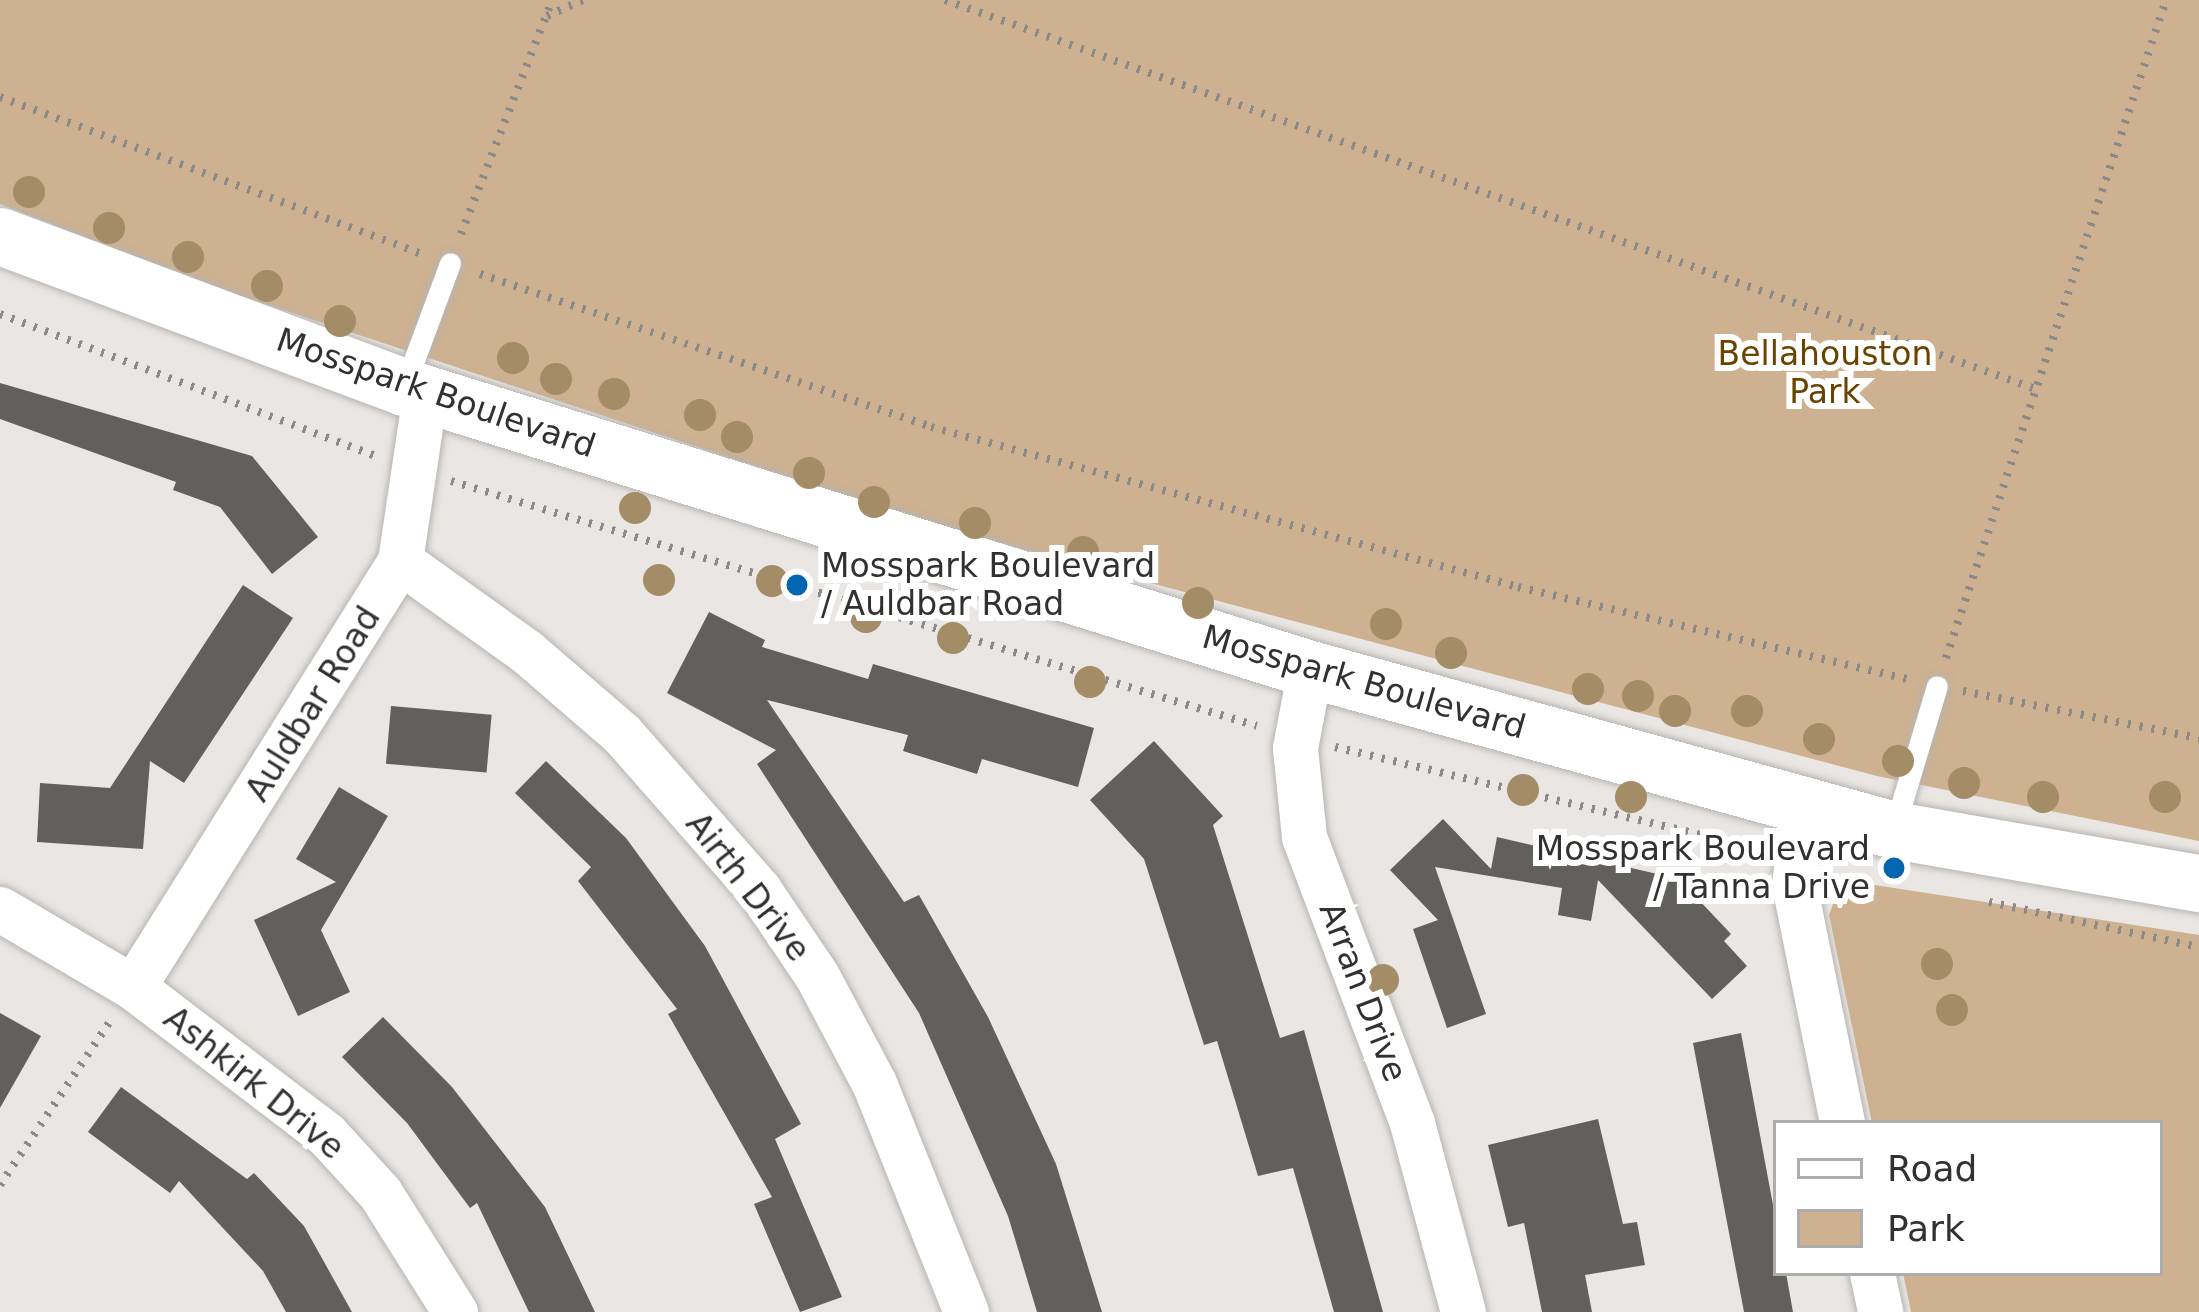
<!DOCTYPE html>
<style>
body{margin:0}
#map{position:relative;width:2199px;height:1312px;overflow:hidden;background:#e9e6e3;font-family:"DejaVu Sans",sans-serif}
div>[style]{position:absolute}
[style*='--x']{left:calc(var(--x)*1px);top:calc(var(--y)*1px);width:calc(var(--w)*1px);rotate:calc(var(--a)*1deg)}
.green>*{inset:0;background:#cdb190}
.building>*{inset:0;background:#62605d;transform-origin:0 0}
.path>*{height:8px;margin-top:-4px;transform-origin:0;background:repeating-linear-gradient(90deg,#8c8a88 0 3px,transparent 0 12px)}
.roads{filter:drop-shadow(0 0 3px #b7b4b1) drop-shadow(0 0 3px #b7b4b1)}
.service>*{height:21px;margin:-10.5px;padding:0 10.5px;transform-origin:10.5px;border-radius:10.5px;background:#fff}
.minor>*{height:45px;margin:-22.5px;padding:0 22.5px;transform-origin:22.5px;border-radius:22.5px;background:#fff}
.tertiary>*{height:57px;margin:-28.5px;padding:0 28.5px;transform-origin:28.5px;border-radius:28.5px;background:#fff}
.trees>*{width:32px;height:32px;margin:-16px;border-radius:50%;background:#a48c67}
.dots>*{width:33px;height:33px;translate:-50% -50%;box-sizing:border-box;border:6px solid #fff;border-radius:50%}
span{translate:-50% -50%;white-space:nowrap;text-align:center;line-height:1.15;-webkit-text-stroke:12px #fff;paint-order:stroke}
.park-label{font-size:33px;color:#6b4301}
.street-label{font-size:33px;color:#323130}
.poi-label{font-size:33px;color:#323130}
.left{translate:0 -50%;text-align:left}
.right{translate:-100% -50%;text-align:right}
.legend{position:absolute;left:1773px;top:1120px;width:390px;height:156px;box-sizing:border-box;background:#fff;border:3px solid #adadac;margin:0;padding:15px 21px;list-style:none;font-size:36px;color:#323130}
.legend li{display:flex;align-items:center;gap:24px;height:60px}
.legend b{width:60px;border:3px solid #adadac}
</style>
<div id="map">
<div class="green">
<i style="clip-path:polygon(0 0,2199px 0,2199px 841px,1877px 776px,936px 526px,220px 289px,0 204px)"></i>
<i style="clip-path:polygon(1842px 880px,2199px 935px,2199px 1312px,1911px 1312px,1903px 1273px,2160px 1273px,2160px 1123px,1872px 1123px,1829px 915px)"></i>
</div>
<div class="building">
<i style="clip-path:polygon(0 383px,252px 456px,318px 537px,272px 574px,220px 507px,173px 490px,176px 482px,0 419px)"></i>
<i style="clip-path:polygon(243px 585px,293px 618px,184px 783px,150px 761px,143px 849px,37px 842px,40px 783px,110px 788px)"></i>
<i style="clip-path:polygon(709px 612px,765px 640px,762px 647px,868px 679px,873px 664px,1094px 728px,1078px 787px,982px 759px,977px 774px,903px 751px,908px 735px,767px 700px,904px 902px,919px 895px,988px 1017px,1056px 1164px,1102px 1312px,1037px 1312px,1008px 1216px,919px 1013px,757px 764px,776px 750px,667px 693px)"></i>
<i style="left:391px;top:706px;width:101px;height:58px;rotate:5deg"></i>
<i style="clip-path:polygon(1154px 741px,1223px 816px,1213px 825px,1280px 1038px,1304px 1030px,1383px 1312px,1334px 1312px,1293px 1168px,1258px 1176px,1217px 1041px,1204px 1045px,1144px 859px,1090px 800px)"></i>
<i style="clip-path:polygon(546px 761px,626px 838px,705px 946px,801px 1124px,775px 1139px,842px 1297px,800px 1312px,754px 1204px,772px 1197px,668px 1014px,677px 1009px,578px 881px,591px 867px,515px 793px)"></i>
<i style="clip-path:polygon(339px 787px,388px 816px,321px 930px,350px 992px,298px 1016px,254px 920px,336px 882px,296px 859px)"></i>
<i style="clip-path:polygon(1443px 819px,1491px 869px,1497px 837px,1679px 879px,1731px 934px,1724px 941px,1747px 966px,1712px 999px,1598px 880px,1591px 921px,1558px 915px,1562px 888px,1435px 867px,1486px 1014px,1447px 1028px,1413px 929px,1438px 920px,1390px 870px)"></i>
<i style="clip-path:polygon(0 1013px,41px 1036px,0 1108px)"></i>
<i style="clip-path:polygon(383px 1017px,452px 1087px,545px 1207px,595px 1312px,529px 1312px,477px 1203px,470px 1208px,407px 1123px,342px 1057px)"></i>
<i style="clip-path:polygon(1741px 1033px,1776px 1221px,1776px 1273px,1786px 1273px,1793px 1312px,1744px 1312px,1693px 1043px)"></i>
<i style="clip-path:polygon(121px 1087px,247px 1179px,254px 1173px,304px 1226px,352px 1312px,286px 1312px,263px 1271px,179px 1181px,170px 1193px,88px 1132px)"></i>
<i style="clip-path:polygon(1598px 1119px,1623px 1224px,1637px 1222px,1645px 1265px,1585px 1275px,1592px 1312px,1542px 1312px,1524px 1223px,1508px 1227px,1488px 1145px)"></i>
</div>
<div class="path">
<i style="--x:945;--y:0;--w:1155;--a:19.63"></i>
<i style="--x:547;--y:16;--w:39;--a:-24"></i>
<i style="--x:0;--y:97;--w:448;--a:20.4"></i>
<i style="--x:461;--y:234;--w:251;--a:-68.7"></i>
<i style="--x:480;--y:274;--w:476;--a:18.7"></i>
<i style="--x:931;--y:427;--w:608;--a:15.25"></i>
<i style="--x:1518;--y:587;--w:400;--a:13.3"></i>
<i style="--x:0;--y:314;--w:400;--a:20.7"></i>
<i style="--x:451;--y:481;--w:842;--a:16.91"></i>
<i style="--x:1946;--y:658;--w:694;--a:-71.51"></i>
<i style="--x:1963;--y:691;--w:241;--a:11.3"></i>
<i style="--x:1335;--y:747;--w:430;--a:13.5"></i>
<i style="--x:1989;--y:902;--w:215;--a:12.1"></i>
<i style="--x:0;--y:1185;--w:195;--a:-56.1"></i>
</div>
<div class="roads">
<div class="service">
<i style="--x:404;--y:387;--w:132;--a:-69.6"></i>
<i style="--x:1894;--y:829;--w:149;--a:-73.3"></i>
</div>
<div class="minor">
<i style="--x:400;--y:561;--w:156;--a:35.6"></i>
<i style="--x:527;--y:652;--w:125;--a:40.8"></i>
<i style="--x:622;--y:734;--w:208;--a:48.7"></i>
<i style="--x:759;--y:890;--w:104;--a:56"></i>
<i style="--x:817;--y:976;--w:121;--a:62"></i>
<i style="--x:874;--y:1083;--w:247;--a:68.1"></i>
<i style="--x:1310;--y:669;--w:80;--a:100.8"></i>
<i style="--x:1295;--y:748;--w:89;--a:84.2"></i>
<i style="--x:1304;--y:837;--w:306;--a:69.3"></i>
<i style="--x:1412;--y:1123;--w:196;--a:74.9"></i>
<i style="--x:1804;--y:807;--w:78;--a:97.4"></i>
<i style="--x:1794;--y:884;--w:244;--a:78.6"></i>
<i style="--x:0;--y:909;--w:154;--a:30.4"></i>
<i style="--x:133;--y:987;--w:243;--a:37.3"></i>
<i style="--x:326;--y:1134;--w:80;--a:47.5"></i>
<i style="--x:380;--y:1193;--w:141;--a:57.8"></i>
<i style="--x:133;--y:987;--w:503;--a:-57.92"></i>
<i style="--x:400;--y:561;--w:169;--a:-81.5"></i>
<i style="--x:1872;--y:1273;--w:40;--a:78"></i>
</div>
<div class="tertiary">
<i style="--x:0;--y:236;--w:431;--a:20.5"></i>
<i style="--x:404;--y:387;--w:949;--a:17.29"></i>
<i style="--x:1310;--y:669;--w:606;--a:15.41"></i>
<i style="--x:1894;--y:830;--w:310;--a:9.9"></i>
</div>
</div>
<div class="trees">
<i style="left:29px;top:192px"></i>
<i style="left:109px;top:228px"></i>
<i style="left:188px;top:257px"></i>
<i style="left:267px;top:286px"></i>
<i style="left:340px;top:321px"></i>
<i style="left:513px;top:358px"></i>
<i style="left:556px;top:379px"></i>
<i style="left:614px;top:394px"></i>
<i style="left:700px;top:415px"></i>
<i style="left:737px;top:437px"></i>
<i style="left:809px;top:473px"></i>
<i style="left:874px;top:502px"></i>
<i style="left:635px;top:508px"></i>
<i style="left:975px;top:523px"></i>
<i style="left:1083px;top:552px"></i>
<i style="left:659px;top:580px"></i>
<i style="left:772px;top:581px"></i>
<i style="left:1198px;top:603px"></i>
<i style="left:866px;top:617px"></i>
<i style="left:1386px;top:624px"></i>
<i style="left:953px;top:638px"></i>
<i style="left:1451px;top:653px"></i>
<i style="left:1090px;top:682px"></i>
<i style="left:1588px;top:689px"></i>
<i style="left:1638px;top:696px"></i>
<i style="left:1675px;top:711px"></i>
<i style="left:1747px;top:711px"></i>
<i style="left:1819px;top:739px"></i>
<i style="left:1898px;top:761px"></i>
<i style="left:1964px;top:783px"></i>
<i style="left:1523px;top:790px"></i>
<i style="left:1631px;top:797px"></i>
<i style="left:2043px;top:797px"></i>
<i style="left:2165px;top:797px"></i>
<i style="left:1937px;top:964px"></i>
<i style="left:1383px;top:980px"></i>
<i style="left:1952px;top:1010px"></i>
</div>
<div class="dots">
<i style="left:797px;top:585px;background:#0265b2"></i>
<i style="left:1894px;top:868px;background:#0265b2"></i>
</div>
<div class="park-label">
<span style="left:1825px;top:373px">Bellahouston<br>Park</span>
</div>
<div class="street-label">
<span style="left:436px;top:393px;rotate:19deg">Mosspark Boulevard</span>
<span style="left:1364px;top:682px;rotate:16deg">Mosspark Boulevard</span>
<span style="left:313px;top:704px;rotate:-58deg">Auldbar Road</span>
<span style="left:748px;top:887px;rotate:52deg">Airth Drive</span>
<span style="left:1363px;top:992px;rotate:69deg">Arran Drive</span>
<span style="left:254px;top:1083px;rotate:39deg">Ashkirk Drive</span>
</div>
<div class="poi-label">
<span class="left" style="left:821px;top:585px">Mosspark Boulevard<br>/ Auldbar Road</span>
<span class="right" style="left:1870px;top:868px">Mosspark Boulevard<br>/ Tanna Drive</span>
</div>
<ul class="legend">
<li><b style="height:15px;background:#fff"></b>Road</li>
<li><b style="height:33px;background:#cdb190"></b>Park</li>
</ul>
</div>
